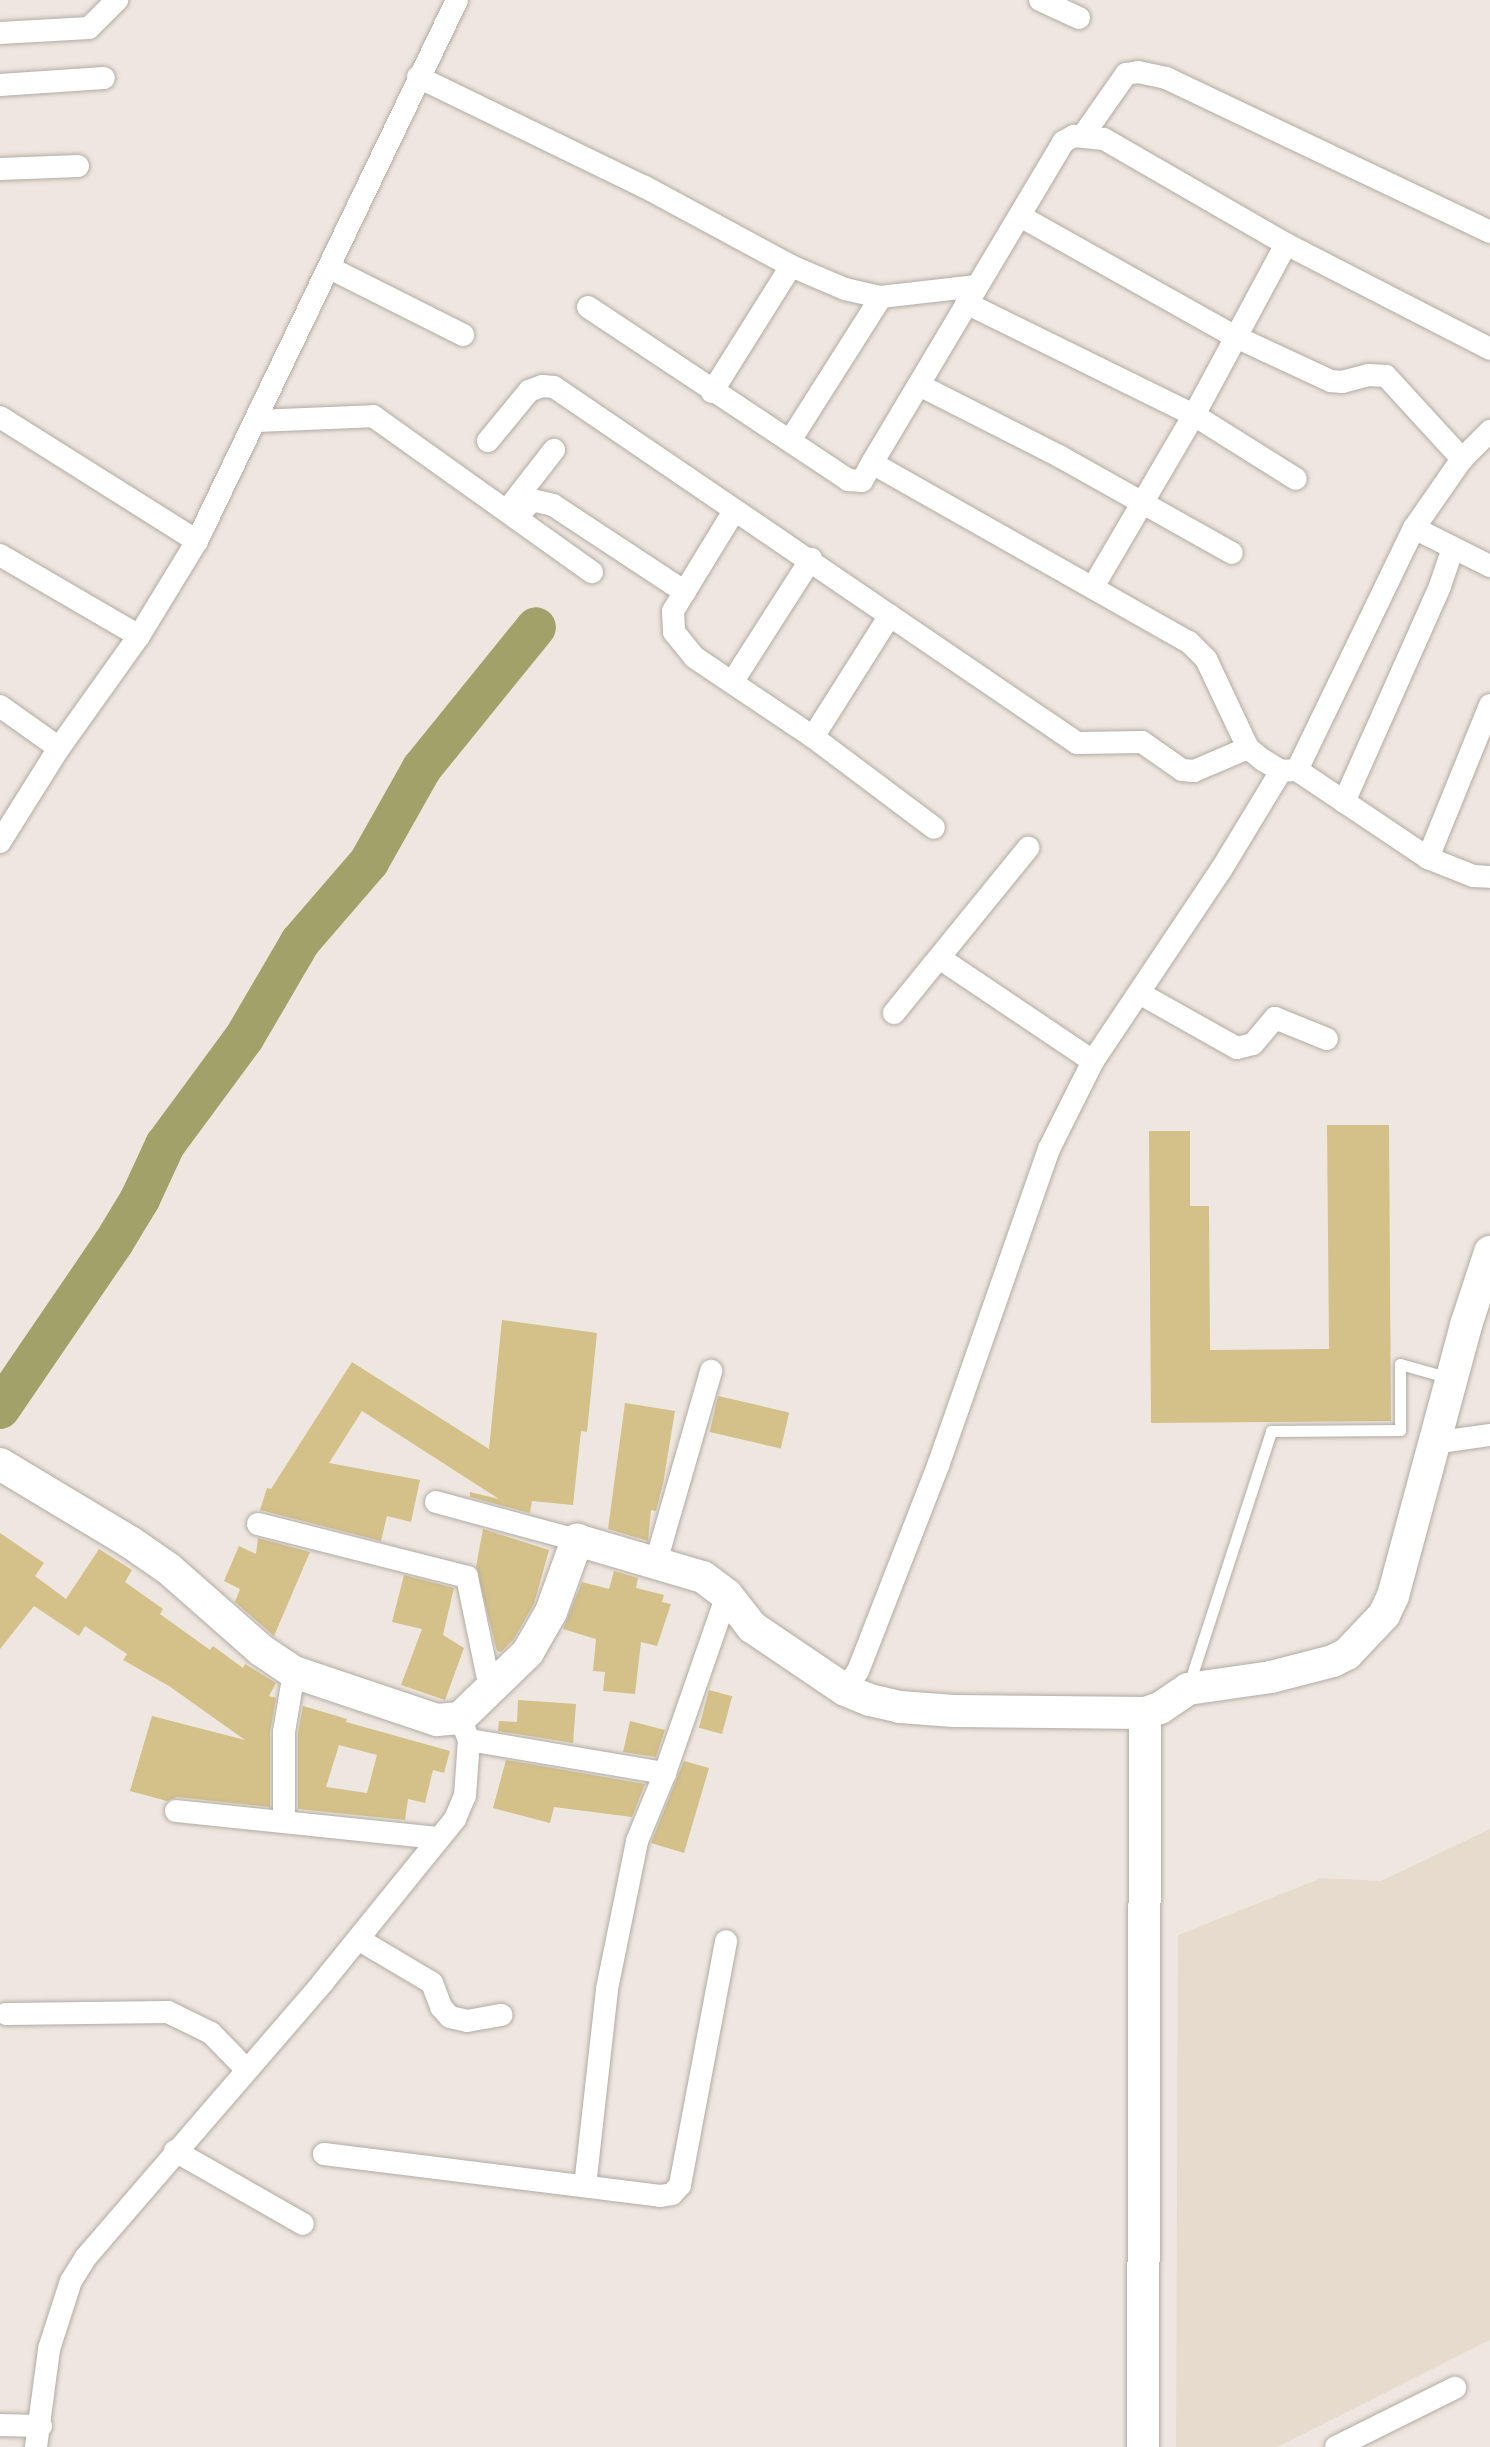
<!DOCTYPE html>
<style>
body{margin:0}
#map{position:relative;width:1490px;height:2447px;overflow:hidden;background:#eee7df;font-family:Helvetica,sans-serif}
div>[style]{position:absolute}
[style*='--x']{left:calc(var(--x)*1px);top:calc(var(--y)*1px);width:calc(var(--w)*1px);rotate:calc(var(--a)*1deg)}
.built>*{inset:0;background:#e7dbcd}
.river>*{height:40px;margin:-20px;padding:0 20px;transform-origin:20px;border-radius:20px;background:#a1a169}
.building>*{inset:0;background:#d4c089;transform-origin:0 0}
.roads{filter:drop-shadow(0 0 2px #b1aba3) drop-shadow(0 0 2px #b1aba3)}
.lane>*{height:11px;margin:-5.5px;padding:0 5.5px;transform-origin:5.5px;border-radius:5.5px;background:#fff}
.street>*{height:22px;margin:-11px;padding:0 11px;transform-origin:11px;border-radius:11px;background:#fff}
.secondary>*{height:32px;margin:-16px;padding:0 16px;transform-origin:16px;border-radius:16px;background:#fff}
span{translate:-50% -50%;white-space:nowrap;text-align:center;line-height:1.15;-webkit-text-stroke:8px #eee7df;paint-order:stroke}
</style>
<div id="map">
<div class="built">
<i style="clip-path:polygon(1490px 1829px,1490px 2340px,1277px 2447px,1176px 2447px,1178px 1935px,1322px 1878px,1381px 1881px)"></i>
</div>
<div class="river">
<i style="--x:0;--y:1409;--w:202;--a:-55.7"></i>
<i style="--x:114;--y:1242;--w:50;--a:-58.8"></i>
<i style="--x:140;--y:1199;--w:60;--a:-65.2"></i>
<i style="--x:165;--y:1145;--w:133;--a:-53.6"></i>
<i style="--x:244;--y:1038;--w:111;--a:-59.7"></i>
<i style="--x:300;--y:942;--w:106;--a:-49.2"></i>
<i style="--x:369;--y:862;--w:108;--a:-60.6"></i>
<i style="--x:422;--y:768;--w:181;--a:-51"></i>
</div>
<div class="building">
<i style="clip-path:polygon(1327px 1125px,1389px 1125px,1391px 1421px,1151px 1423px,1149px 1131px,1190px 1131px,1190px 1206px,1209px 1206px,1210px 1350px,1329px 1349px)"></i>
<i style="clip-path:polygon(502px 1320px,597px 1333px,587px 1432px,581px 1431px,573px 1505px,532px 1501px,530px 1513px,470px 1497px,470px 1492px,499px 1499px,362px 1411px,329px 1463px,420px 1480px,411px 1522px,387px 1516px,381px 1541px,260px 1510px,267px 1488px,271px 1489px,352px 1362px,489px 1449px)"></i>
<i style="left:718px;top:1396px;width:73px;height:37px;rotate:13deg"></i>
<i style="clip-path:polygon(625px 1403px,675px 1411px,663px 1484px,656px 1511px,651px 1510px,648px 1541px,608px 1529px)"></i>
<i style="clip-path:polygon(483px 1529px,549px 1550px,534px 1604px,513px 1640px,501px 1652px,497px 1651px,476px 1567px)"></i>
<i style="clip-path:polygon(0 1533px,44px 1563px,35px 1576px,66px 1599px,99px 1549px,132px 1570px,125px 1582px,163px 1609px,160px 1614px,210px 1650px,213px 1646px,243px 1668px,245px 1664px,276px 1683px,269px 1696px,276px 1698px,270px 1732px,270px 1807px,177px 1797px,167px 1801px,130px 1791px,152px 1716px,245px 1740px,169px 1686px,123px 1660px,127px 1654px,85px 1626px,79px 1636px,34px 1606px,0 1649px)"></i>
<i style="clip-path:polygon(258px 1538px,310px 1552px,274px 1636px,235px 1602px,240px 1589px,224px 1581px,239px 1546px,256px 1554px)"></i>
<i style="clip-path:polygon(614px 1571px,638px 1578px,636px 1588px,664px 1595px,662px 1602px,671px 1604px,657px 1646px,641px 1642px,635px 1694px,603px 1691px,605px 1672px,593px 1671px,596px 1639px,563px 1629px,582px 1582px,609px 1589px)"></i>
<i style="clip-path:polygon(404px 1575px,454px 1588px,443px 1635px,464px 1648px,445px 1700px,401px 1685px,422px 1629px,392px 1622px)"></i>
<i style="left:709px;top:1690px;width:24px;height:39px;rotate:15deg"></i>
<i style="clip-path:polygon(518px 1700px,576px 1704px,573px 1743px,498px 1731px,499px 1721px,517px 1722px)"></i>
<i style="clip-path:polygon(evenodd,303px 1706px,347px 1719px,346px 1722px,450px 1751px,444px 1773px,433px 1770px,425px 1803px,408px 1799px,405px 1820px,298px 1809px,298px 1733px,303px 1706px,339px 1745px,377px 1755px,367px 1793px,326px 1787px,339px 1745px)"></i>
<i style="clip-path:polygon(630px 1721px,665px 1730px,656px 1757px,623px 1752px)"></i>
<i style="clip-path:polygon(506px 1760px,645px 1784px,632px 1817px,554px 1807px,550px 1823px,493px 1808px)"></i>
<i style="clip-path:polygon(684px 1761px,709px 1768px,684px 1853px,651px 1843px)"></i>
</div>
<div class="roads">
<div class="lane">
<i style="--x:1189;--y:1684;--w:266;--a:-72"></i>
<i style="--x:1271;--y:1431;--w:129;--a:-0.4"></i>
<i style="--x:1400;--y:1430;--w:66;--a:-90"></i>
<i style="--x:1400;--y:1364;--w:52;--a:15.6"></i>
</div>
<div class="street">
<i style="--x:1040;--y:0;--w:43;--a:24.8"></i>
<i style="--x:0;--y:33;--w:89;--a:-3.2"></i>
<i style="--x:89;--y:28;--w:40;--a:-45"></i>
<i style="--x:418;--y:77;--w:252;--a:25.9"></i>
<i style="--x:645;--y:187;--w:166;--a:28.4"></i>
<i style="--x:0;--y:85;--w:104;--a:-3.9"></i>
<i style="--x:1084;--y:134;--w:73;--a:-55"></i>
<i style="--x:1126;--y:74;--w:12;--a:-9"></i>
<i style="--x:1138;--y:72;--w:29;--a:12"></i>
<i style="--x:1166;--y:78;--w:359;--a:25.4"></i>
<i style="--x:0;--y:169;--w:78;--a:-2.2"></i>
<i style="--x:1020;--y:216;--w:248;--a:29.3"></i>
<i style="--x:1236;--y:337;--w:105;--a:24.9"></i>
<i style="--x:1331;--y:381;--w:11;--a:5"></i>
<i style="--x:1342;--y:382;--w:27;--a:-15"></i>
<i style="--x:1368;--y:375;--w:18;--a:3"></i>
<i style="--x:1386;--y:376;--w:113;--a:47.5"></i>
<i style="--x:330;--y:268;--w:149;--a:26.7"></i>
<i style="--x:966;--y:303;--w:254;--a:26.2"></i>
<i style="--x:1194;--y:415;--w:120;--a:32.1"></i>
<i style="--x:588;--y:307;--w:312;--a:33.6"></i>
<i style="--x:848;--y:480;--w:14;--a:4"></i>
<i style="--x:862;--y:481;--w:21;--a:-61"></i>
<i style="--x:872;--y:463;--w:364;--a:29.5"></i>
<i style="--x:1189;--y:642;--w:24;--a:45"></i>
<i style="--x:1206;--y:659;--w:98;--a:64.7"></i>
<i style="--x:1248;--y:748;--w:19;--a:39"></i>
<i style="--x:1263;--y:760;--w:21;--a:31"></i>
<i style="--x:1281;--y:771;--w:16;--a:-4"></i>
<i style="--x:1297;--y:770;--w:158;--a:33.9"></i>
<i style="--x:1428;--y:858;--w:48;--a:21.8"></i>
<i style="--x:1473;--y:876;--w:17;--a:3"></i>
<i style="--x:919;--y:385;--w:157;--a:26.9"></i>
<i style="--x:1059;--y:456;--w:198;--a:29.3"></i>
<i style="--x:712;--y:392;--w:149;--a:-57.9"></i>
<i style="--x:791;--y:266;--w:59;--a:23.1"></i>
<i style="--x:845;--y:289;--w:37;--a:13"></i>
<i style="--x:881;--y:297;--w:96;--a:-6.6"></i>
<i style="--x:0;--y:417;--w:233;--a:32.2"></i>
<i style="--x:256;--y:421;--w:117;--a:-2.4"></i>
<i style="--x:373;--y:416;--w:269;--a:35.5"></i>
<i style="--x:791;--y:439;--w:168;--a:-57.6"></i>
<i style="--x:488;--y:441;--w:65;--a:-50.6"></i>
<i style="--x:529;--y:391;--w:14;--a:-21"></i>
<i style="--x:542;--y:386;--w:12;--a:5"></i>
<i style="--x:554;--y:387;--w:633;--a:34.24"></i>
<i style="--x:1077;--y:743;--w:65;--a:-0.9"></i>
<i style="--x:1142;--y:742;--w:49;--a:35"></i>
<i style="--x:1182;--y:770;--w:12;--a:5"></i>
<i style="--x:1194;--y:771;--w:59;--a:-23.1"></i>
<i style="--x:872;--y:463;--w:374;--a:-59.2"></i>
<i style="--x:1063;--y:142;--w:13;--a:-29"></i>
<i style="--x:1074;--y:136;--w:30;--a:6"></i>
<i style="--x:1104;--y:139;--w:210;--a:30"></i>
<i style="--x:1286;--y:244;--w:229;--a:27.2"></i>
<i style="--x:508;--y:509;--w:75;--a:-52.1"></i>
<i style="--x:734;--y:511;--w:117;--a:121.4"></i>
<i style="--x:673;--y:611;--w:21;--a:87"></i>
<i style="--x:674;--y:632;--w:32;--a:51"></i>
<i style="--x:694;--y:657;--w:143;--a:33.9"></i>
<i style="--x:813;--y:737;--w:151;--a:36.9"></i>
<i style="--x:516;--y:518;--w:24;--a:-48"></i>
<i style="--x:532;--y:500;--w:22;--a:13"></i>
<i style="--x:553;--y:505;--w:158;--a:33.4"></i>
<i style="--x:1414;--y:528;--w:85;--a:26.6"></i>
<i style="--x:0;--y:555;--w:161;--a:30.2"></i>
<i style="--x:1093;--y:587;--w:199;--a:-59.6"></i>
<i style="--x:1194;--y:415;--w:194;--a:-61.7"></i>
<i style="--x:733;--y:681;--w:145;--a:-57.4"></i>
<i style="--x:0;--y:706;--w:72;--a:35.4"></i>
<i style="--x:813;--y:737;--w:144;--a:-57.7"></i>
<i style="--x:1297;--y:770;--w:269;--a:-64.2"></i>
<i style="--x:1414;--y:528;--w:84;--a:-55.2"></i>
<i style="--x:1462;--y:459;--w:40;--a:-45"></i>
<i style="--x:1344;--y:802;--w:236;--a:-66"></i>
<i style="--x:1440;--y:586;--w:40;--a:-71.1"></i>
<i style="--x:0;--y:842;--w:111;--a:-57.9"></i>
<i style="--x:59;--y:748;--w:138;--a:-54.5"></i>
<i style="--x:139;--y:636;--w:111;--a:-58.6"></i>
<i style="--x:197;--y:541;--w:600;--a:-64.33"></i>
<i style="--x:1428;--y:858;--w:165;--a:-67.9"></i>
<i style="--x:941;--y:959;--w:183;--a:33.9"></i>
<i style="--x:1139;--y:993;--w:112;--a:29.3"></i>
<i style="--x:1237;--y:1048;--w:16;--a:-14"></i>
<i style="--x:1253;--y:1044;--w:34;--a:-50"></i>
<i style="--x:1275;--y:1018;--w:56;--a:22"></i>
<i style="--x:894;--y:1013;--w:213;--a:-50.9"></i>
<i style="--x:1433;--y:1443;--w:58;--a:-8"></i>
<i style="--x:436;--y:1502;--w:146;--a:15.1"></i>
<i style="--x:258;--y:1524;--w:216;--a:14.2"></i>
<i style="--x:467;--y:1577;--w:113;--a:78.3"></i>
<i style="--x:656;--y:1562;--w:199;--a:-73.9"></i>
<i style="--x:845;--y:1690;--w:23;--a:-56"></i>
<i style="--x:858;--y:1671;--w:223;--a:-68.7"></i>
<i style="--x:939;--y:1463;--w:333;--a:-70.7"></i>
<i style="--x:1049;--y:1149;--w:98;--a:-63.4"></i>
<i style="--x:1093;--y:1061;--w:230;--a:-56.2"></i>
<i style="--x:1221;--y:870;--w:116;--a:-58.8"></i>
<i style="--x:469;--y:1740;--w:199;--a:9.6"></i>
<i style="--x:176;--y:1811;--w:264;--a:5.9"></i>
<i style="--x:284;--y:1822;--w:90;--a:-90"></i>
<i style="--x:284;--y:1732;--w:61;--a:-80.5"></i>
<i style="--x:358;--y:1939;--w:86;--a:30.7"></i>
<i style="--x:432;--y:1983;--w:26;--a:69"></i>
<i style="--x:441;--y:2007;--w:13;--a:48"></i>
<i style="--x:450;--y:2017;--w:17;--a:13"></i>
<i style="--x:467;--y:2021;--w:35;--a:-10"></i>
<i style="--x:6;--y:2014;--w:162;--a:-0.7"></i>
<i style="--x:168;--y:2012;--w:48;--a:26"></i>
<i style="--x:211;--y:2033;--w:50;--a:45.8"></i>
<i style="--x:175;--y:2151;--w:147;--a:29.7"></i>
<i style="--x:324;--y:2154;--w:339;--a:7.1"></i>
<i style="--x:660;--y:2196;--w:12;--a:-9"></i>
<i style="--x:672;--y:2194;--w:12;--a:-48"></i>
<i style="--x:680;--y:2185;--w:248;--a:-79.3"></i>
<i style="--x:585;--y:2186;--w:198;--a:-83.6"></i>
<i style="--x:607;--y:1989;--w:151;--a:-78.5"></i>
<i style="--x:637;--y:1841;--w:74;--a:-67.6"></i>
<i style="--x:665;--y:1773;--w:188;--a:-70.8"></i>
<i style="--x:0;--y:2425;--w:41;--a:1.4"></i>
<i style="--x:36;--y:2447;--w:99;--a:-82.4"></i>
<i style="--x:49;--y:2349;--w:71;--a:-72.1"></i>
<i style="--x:71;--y:2281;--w:28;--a:-58"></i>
<i style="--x:86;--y:2257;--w:363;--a:-49.2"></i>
<i style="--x:323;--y:1982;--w:210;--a:-51"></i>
<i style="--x:455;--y:1819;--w:25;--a:-67"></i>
<i style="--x:465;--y:1796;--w:56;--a:-85.9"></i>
<i style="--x:469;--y:1740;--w:24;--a:-112"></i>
<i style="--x:1336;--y:2447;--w:133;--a:-26.4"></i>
</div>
<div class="secondary">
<i style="--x:0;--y:1464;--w:152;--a:31"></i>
<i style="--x:130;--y:1542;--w:47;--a:34.7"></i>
<i style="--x:169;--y:1569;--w:123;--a:41.4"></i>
<i style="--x:261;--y:1650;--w:40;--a:34"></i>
<i style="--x:294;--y:1672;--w:151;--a:18.6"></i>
<i style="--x:437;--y:1720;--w:23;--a:-5"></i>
<i style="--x:460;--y:1718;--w:95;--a:-44.1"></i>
<i style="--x:528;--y:1652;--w:46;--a:-60.1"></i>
<i style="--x:551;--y:1612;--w:77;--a:-70.1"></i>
<i style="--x:577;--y:1540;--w:131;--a:16.4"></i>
<i style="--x:703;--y:1577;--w:30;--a:37"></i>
<i style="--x:727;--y:1595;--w:41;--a:52"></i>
<i style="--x:752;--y:1627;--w:112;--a:34.1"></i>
<i style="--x:845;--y:1690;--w:27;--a:22"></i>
<i style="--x:870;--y:1700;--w:31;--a:13"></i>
<i style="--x:900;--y:1707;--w:54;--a:4.2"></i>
<i style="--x:954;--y:1711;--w:191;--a:0.6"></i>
<i style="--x:1145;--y:1713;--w:16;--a:-18"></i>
<i style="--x:1160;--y:1708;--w:34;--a:-34"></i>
<i style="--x:1188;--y:1689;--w:84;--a:-8.2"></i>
<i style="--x:1271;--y:1677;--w:64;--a:-14.5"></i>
<i style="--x:1333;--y:1661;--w:16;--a:-27"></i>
<i style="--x:1347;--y:1654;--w:54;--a:-46.5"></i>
<i style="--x:1384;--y:1615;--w:21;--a:-65"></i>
<i style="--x:1393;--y:1596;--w:281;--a:-74.9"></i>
<i style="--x:1466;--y:1325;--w:77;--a:-71.8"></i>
<i style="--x:1143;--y:2447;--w:734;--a:-89.84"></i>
</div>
</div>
</div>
